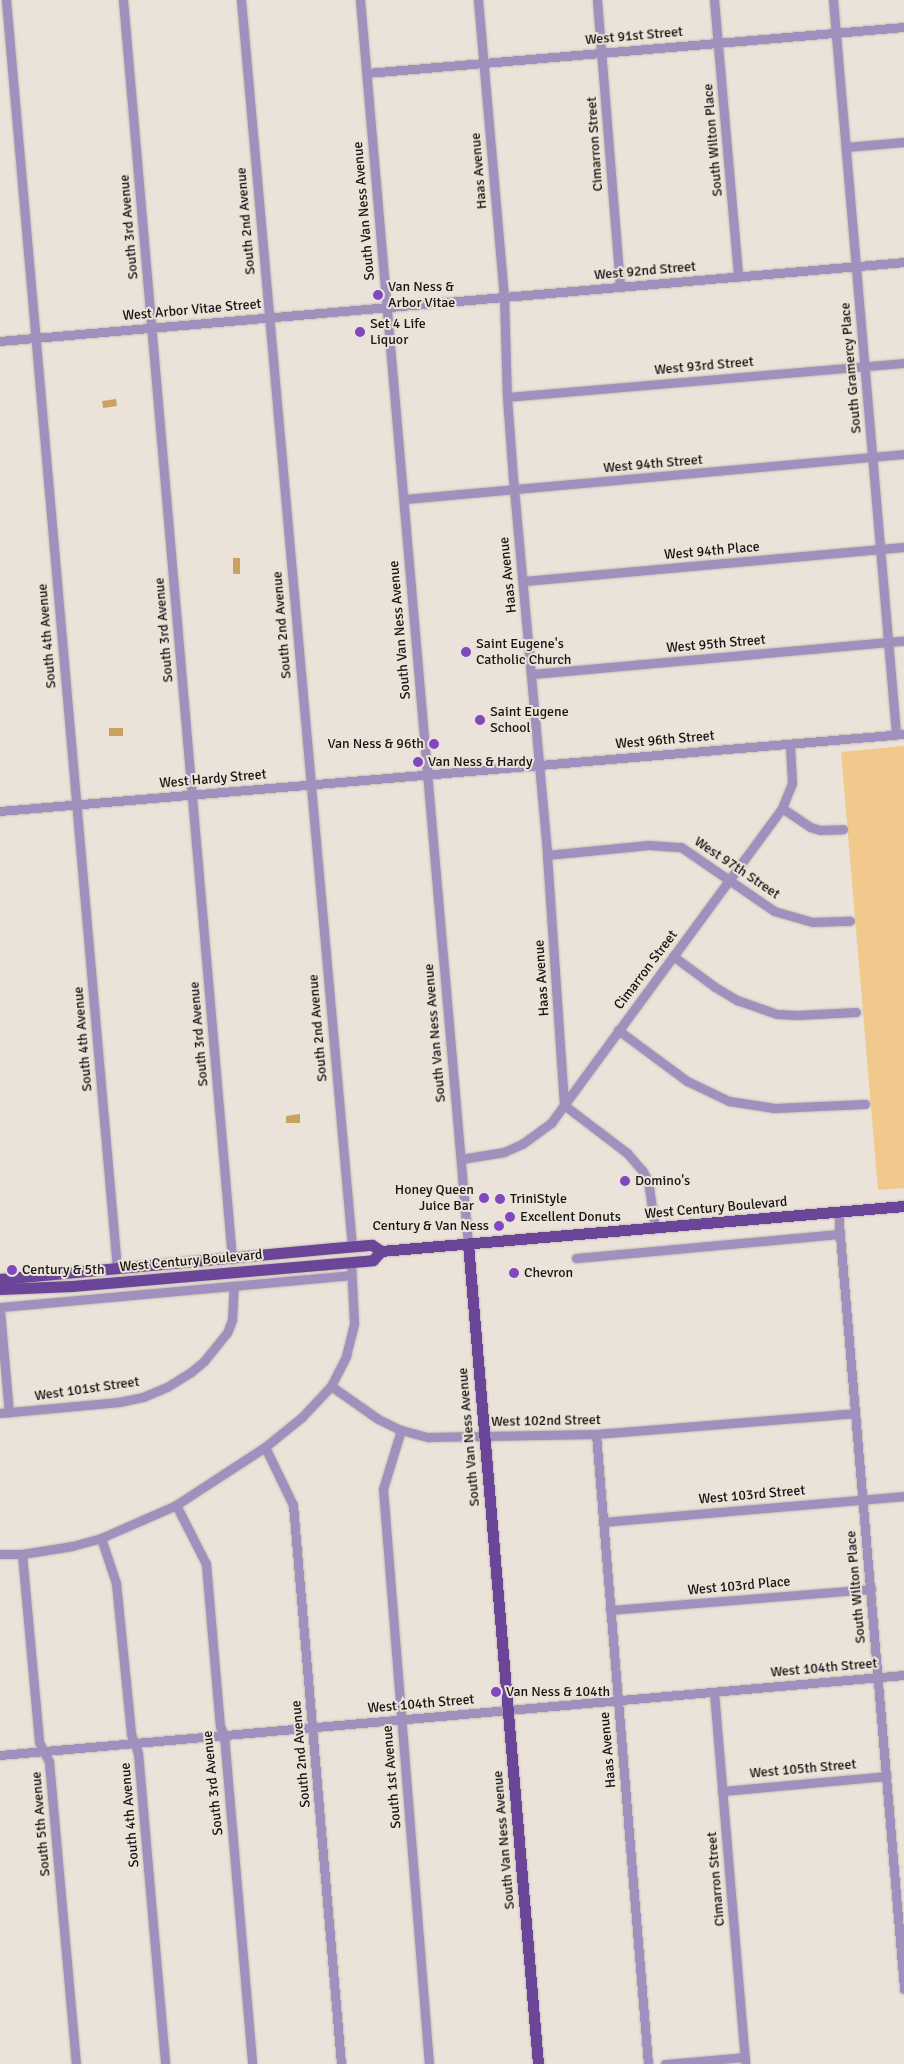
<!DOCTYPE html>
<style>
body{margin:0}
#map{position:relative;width:904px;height:2064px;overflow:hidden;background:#ebe3d9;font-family:Signika,sans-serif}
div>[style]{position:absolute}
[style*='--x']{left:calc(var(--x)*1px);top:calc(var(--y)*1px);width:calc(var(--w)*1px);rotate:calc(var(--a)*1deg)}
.green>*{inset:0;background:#f2c98d}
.water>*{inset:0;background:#cba161;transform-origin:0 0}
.roads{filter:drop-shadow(0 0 1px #c5beb5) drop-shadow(0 0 1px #c5beb5)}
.minor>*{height:9px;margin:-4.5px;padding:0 4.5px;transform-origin:4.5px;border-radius:4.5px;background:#a18fbd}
.major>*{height:11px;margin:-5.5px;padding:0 5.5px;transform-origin:5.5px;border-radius:5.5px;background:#6b4598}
.dots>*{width:14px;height:14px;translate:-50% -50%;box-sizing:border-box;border:2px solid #ebe3d9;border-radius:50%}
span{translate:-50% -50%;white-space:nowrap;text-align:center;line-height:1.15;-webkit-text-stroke:4px #ebe3d9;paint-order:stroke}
.street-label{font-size:14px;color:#181612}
.poi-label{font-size:14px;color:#181612}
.left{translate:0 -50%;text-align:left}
.right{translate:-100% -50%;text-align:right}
</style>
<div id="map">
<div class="green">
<i style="clip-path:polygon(904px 746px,904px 1188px,878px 1190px,841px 752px)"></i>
</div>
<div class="water">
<i style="left:116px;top:399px;width:7px;height:14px;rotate:82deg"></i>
<i style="left:233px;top:558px;width:7px;height:16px"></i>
<i style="left:109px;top:728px;width:14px;height:8px"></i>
<i style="clip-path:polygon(300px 1114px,300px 1123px,286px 1123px,286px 1116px)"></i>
</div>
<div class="roads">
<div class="minor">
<i style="--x:6;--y:0;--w:1274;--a:85"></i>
<i style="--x:123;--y:0;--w:1264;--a:85.05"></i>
<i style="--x:241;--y:0;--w:1252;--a:84.91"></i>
<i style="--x:360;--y:0;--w:1249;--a:85.04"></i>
<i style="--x:478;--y:0;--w:298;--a:85"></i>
<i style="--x:504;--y:297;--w:100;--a:88.3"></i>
<i style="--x:507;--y:397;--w:81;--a:85.8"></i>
<i style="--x:513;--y:478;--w:379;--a:84.8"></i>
<i style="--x:547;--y:855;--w:251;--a:86.1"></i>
<i style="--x:564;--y:1105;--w:79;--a:37.3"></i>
<i style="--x:627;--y:1153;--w:23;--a:49"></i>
<i style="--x:642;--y:1170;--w:13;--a:61"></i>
<i style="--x:648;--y:1181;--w:48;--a:81.5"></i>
<i style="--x:597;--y:0;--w:287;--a:85.4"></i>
<i style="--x:714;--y:0;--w:278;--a:85"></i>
<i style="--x:833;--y:0;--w:737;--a:85.09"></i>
<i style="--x:367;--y:73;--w:539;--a:-4.9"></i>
<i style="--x:846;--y:147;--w:58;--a:-4.9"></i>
<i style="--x:0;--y:341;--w:907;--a:-4.99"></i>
<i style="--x:507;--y:397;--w:398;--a:-4.9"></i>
<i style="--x:404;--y:499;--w:502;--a:-5.14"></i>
<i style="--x:523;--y:581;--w:383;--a:-5.1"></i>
<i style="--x:531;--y:674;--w:374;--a:-5.1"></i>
<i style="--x:782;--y:808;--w:34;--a:34"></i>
<i style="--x:810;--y:827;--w:10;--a:17"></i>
<i style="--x:820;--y:830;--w:23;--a:-2"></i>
<i style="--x:0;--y:811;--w:907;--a:-4.87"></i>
<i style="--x:547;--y:855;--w:102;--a:-5.6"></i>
<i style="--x:649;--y:845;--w:32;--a:4"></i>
<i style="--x:681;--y:847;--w:113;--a:34.5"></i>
<i style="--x:774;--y:911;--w:40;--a:16"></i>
<i style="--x:812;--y:922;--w:38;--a:-2"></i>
<i style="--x:673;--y:956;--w:52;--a:36.4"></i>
<i style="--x:715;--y:987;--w:26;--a:31"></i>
<i style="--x:737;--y:1000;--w:42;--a:19.3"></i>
<i style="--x:777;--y:1014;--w:20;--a:3"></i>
<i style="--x:797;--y:1015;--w:59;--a:-2.9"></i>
<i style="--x:618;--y:1030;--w:86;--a:36.5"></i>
<i style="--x:687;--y:1081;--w:47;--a:25.5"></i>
<i style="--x:729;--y:1101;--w:46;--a:8.8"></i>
<i style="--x:774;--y:1108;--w:91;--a:-2.5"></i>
<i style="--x:461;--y:1159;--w:44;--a:-9.2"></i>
<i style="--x:504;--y:1152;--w:20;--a:-24"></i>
<i style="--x:522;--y:1144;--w:36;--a:-36"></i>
<i style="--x:551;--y:1123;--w:22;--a:-54"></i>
<i style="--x:564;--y:1105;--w:368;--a:-53.7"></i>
<i style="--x:782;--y:808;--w:27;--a:-68"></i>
<i style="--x:792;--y:783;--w:39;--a:-93"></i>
<i style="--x:838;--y:1212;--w:780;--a:85.14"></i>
<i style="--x:576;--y:1258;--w:265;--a:-5.2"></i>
<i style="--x:0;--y:1307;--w:352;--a:-5.2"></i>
<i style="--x:0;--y:1311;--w:102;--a:85"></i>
<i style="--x:331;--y:1386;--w:57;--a:35.1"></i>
<i style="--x:378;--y:1419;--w:25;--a:26"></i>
<i style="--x:401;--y:1430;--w:28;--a:15"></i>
<i style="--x:428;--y:1437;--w:168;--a:-1"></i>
<i style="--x:596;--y:1434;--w:260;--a:-4.6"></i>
<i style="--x:0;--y:1413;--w:120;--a:-5.3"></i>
<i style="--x:119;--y:1402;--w:25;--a:-12"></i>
<i style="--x:143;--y:1397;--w:26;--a:-23"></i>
<i style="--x:167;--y:1387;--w:28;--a:-32"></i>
<i style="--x:191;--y:1372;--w:17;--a:-40"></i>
<i style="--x:204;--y:1361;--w:36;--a:-51"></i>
<i style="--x:227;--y:1333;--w:14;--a:-69"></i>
<i style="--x:232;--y:1320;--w:33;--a:-87"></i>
<i style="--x:401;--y:1430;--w:62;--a:107"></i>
<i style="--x:383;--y:1489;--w:577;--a:85.43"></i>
<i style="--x:596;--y:1434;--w:632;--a:85.28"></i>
<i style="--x:265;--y:1447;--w:64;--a:64.2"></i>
<i style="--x:293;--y:1505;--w:561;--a:85.09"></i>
<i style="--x:176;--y:1505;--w:66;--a:63"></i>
<i style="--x:206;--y:1564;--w:163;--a:85.1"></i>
<i style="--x:220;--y:1726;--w:10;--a:66"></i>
<i style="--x:224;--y:1735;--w:330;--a:85.1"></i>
<i style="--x:603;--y:1522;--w:302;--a:-4.9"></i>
<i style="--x:101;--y:1538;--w:47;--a:71.6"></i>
<i style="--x:116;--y:1583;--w:152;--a:84.3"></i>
<i style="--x:131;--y:1734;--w:20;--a:70"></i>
<i style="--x:138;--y:1753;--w:312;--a:85"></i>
<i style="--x:0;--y:1554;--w:22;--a:0"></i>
<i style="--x:22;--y:1554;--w:51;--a:-9.1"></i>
<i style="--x:72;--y:1546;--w:30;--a:-15"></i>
<i style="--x:101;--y:1538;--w:82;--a:-23.7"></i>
<i style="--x:176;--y:1505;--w:106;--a:-33.1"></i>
<i style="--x:265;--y:1447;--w:48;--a:-39"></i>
<i style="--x:302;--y:1417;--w:42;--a:-46.9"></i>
<i style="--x:331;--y:1386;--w:34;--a:-63"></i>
<i style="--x:346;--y:1356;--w:34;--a:-76"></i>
<i style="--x:354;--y:1323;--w:61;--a:-92.8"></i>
<i style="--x:22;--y:1554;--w:189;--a:84.8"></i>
<i style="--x:39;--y:1742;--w:22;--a:63"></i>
<i style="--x:49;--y:1762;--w:303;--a:84.9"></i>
<i style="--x:610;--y:1610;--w:262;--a:-4.6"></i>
<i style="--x:714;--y:1692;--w:373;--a:85.2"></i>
<i style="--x:0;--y:1755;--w:908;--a:-5.06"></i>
<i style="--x:722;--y:1791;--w:165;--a:-5.2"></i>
<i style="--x:665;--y:2064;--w:80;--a:-5"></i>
</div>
<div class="major">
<i style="--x:468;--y:1244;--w:823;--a:85.12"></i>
<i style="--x:0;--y:1279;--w:335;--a:-5.3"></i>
<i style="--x:334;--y:1248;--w:38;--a:-5"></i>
<i style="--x:372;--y:1245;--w:11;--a:34"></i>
<i style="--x:381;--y:1251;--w:525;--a:-4.92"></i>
<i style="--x:0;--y:1289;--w:72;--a:-2.4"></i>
<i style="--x:72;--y:1286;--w:302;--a:-4.9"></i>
<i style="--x:373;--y:1260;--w:12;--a:-48"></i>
</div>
</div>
<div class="dots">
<i style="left:378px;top:295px;background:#8047be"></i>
<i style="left:360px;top:332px;background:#8047be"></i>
<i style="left:466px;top:652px;background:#8047be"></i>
<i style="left:480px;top:720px;background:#8047be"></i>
<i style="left:434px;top:744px;background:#8047be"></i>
<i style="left:418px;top:762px;background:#8047be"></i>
<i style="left:625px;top:1181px;background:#8047be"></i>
<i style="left:484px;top:1198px;background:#8047be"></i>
<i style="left:500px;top:1199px;background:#8047be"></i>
<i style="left:510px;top:1217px;background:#8047be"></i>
<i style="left:499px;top:1226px;background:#8047be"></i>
<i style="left:12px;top:1270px;background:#8047be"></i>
<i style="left:514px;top:1273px;background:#8047be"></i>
<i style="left:496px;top:1692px;background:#8047be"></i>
</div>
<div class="street-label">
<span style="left:634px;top:36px;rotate:-5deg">West 91st Street</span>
<span style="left:713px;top:140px;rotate:-95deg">South Wilton Place</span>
<span style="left:595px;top:144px;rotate:-94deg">Cimarron Street</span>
<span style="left:479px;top:171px;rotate:-95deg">Haas Avenue</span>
<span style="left:364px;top:211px;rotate:-95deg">South Van Ness Avenue</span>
<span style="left:246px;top:221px;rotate:-95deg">South 2nd Avenue</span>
<span style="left:129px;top:227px;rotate:-95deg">South 3rd Avenue</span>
<span style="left:645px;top:271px;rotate:-5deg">West 92nd Street</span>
<span style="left:192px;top:310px;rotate:-5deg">West Arbor Vitae Street</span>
<span style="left:704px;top:366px;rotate:-5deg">West 93rd Street</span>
<span style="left:851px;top:368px;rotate:-95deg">South Gramercy Place</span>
<span style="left:653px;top:464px;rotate:-5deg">West 94th Street</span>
<span style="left:712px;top:551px;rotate:-5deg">West 94th Place</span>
<span style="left:508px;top:575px;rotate:-96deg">Haas Avenue</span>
<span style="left:282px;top:625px;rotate:-95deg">South 2nd Avenue</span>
<span style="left:164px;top:630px;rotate:-95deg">South 3rd Avenue</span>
<span style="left:400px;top:630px;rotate:-95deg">South Van Ness Avenue</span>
<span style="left:47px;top:636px;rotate:-95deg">South 4th Avenue</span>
<span style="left:716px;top:644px;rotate:-5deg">West 95th Street</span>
<span style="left:665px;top:740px;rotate:-5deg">West 96th Street</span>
<span style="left:213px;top:779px;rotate:-5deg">West Hardy Street</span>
<span style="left:737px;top:868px;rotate:34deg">West 97th Street</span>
<span style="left:646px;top:970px;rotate:-53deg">Cimarron Street</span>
<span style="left:542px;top:978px;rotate:-94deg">Haas Avenue</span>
<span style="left:318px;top:1028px;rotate:-95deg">South 2nd Avenue</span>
<span style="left:435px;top:1033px;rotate:-95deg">South Van Ness Avenue</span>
<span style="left:199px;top:1034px;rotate:-95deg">South 3rd Avenue</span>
<span style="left:83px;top:1039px;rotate:-95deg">South 4th Avenue</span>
<span style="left:716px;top:1208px;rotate:-5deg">West Century Boulevard</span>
<span style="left:191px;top:1261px;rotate:-5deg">West Century Boulevard</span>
<span style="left:87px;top:1389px;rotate:-8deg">West 101st Street</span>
<span style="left:546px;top:1421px;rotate:-1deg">West 102nd Street</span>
<span style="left:469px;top:1437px;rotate:-95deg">South Van Ness Avenue</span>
<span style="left:752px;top:1495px;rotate:-5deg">West 103rd Street</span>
<span style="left:739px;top:1586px;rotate:-5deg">West 103rd Place</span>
<span style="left:856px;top:1587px;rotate:-95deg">South Wilton Place</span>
<span style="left:824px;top:1668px;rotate:-5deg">West 104th Street</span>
<span style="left:421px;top:1704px;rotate:-5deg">West 104th Street</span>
<span style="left:608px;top:1750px;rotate:-95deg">Haas Avenue</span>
<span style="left:301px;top:1754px;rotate:-95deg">South 2nd Avenue</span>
<span style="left:803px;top:1769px;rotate:-5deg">West 105th Street</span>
<span style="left:392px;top:1777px;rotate:-95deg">South 1st Avenue</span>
<span style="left:213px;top:1783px;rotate:-96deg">South 3rd Avenue</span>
<span style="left:130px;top:1815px;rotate:-95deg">South 4th Avenue</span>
<span style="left:41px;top:1824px;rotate:-95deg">South 5th Avenue</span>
<span style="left:504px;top:1840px;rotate:-95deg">South Van Ness Avenue</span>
<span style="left:716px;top:1879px;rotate:-95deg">Cimarron Street</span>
</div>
<div class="poi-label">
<span class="left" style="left:388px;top:295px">Van Ness &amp;<br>Arbor Vitae</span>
<span class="left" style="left:370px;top:332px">Set 4 Life<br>Liquor</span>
<span class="left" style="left:476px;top:652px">Saint Eugene's<br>Catholic Church</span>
<span class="left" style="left:490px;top:720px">Saint Eugene<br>School</span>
<span class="right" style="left:424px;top:744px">Van Ness &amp; 96th</span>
<span class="left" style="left:428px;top:762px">Van Ness &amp; Hardy</span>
<span class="left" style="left:635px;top:1181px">Domino's</span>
<span class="right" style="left:474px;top:1198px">Honey Queen<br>Juice Bar</span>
<span class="left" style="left:510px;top:1199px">TriniStyle</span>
<span class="left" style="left:520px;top:1217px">Excellent Donuts</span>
<span class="right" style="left:489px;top:1226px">Century &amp; Van Ness</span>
<span class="left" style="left:22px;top:1270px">Century &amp; 5th</span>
<span class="left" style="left:524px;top:1273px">Chevron</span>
<span class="left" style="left:506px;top:1692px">Van Ness &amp; 104th</span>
</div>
</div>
